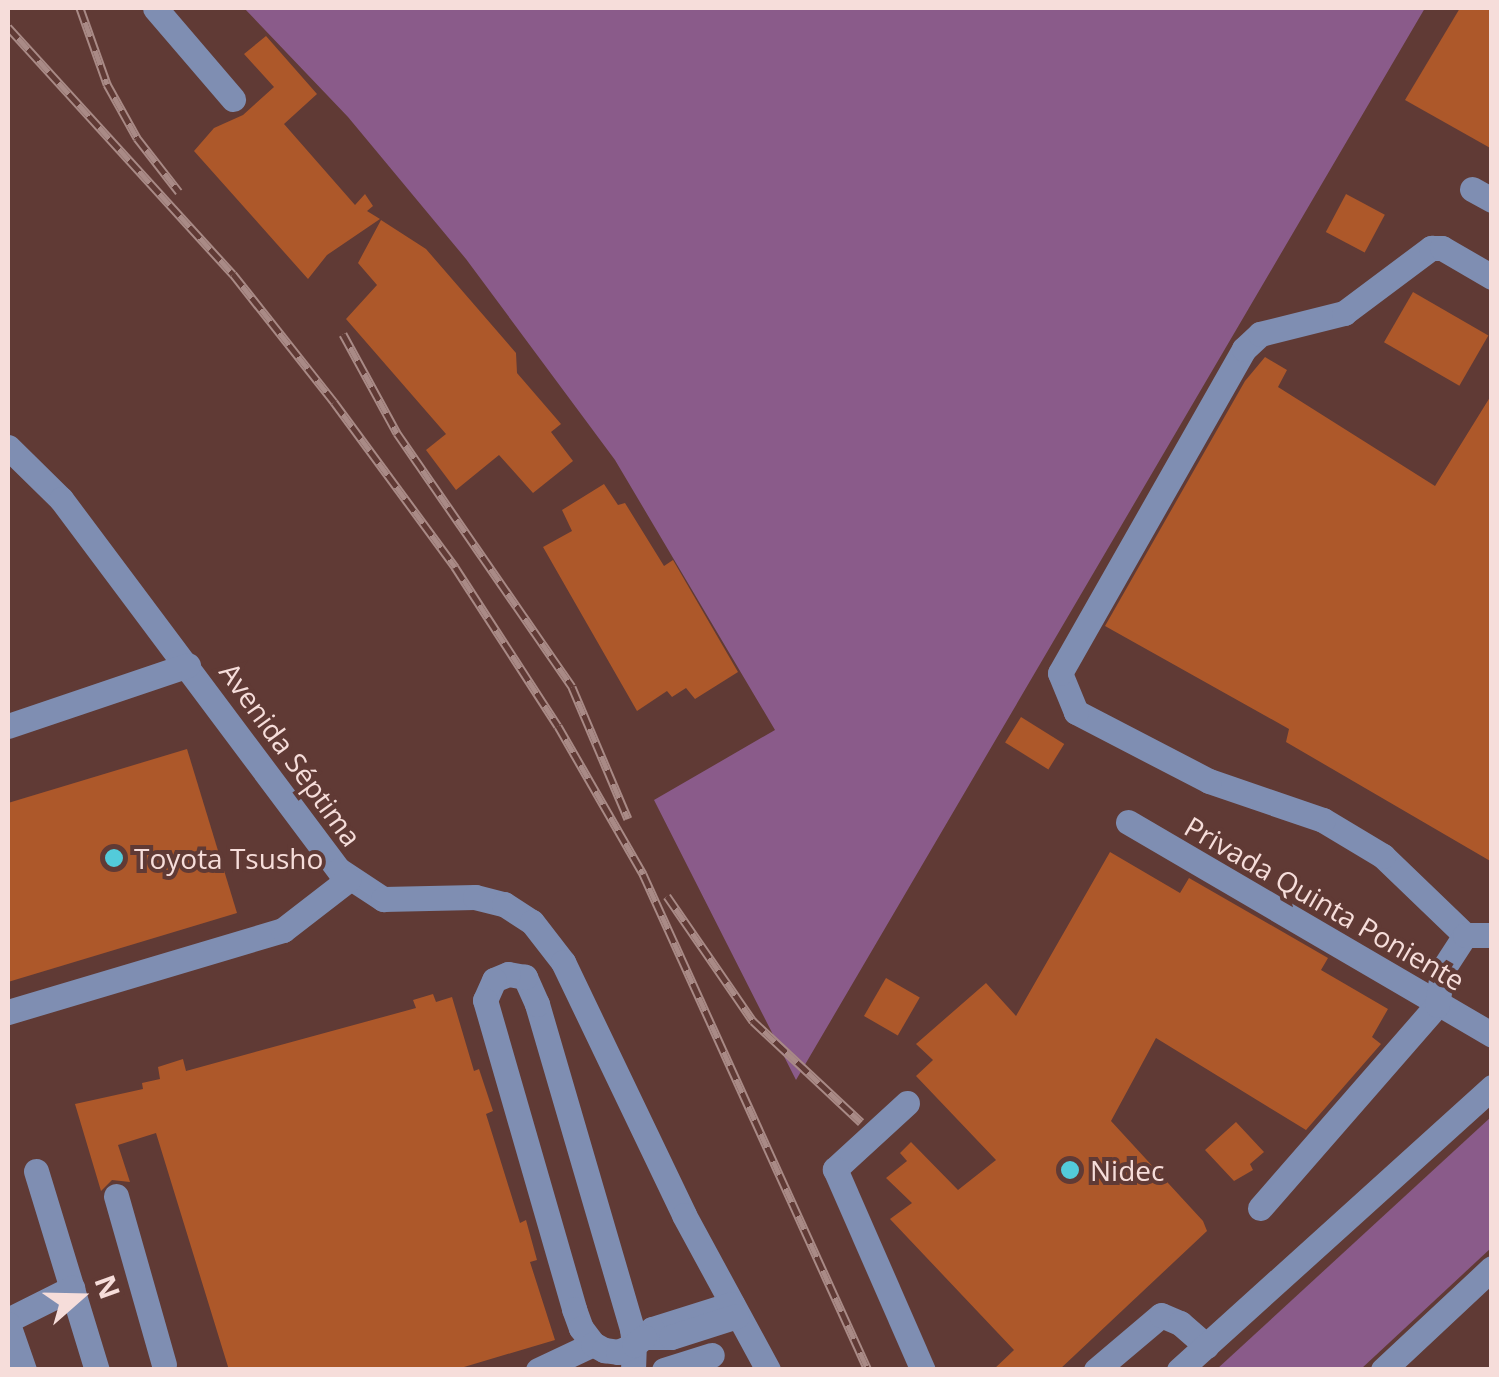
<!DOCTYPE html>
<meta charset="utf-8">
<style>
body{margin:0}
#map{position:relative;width:1499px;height:1377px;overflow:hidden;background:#603a35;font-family:"Open Sans",sans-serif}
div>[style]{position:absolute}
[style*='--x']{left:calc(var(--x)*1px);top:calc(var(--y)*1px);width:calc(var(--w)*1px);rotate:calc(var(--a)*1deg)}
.green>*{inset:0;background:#8a5b8a}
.building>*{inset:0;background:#ad582a;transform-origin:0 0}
.minor>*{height:25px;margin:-12.5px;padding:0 12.5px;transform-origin:12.5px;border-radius:12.5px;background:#7f8eb2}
.rail>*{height:9px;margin-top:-4.5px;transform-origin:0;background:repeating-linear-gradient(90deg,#603a35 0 15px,#a98a86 0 30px);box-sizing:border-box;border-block:2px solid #a98a86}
.dots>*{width:28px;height:28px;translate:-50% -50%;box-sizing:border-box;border:5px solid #603a35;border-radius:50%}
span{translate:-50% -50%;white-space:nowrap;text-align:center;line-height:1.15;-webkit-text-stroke:8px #603a35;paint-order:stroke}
.street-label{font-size:28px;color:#f6ddda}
.poi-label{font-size:28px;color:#f6ddda}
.left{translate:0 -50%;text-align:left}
.frame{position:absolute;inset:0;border:10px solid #f6ddda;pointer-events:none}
.north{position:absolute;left:30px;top:1247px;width:100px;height:100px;-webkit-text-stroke:8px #603a35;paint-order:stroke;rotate:70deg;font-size:28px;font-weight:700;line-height:40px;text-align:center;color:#f6ddda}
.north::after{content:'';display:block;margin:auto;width:35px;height:45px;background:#f6ddda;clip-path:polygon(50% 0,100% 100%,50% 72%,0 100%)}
</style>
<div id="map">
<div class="green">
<i style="clip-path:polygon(244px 8px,1425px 8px,796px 1080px,654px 800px,775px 730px,615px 460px,466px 259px,348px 117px)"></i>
<i style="clip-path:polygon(1491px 1117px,1491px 1248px,1361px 1369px,1217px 1369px)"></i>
</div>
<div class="building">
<i style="clip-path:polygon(1460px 8px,1492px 8px,1492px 149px,1405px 100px)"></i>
<i style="clip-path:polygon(266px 36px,317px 94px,284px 124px,355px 205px,365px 194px,373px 206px,367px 211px,380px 219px,327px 255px,308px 279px,194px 151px,214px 128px,243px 115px,274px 87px,244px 54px)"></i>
<i style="left:1346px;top:194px;width:44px;height:43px;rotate:28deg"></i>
<i style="clip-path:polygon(381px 220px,426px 249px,516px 353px,517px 373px,561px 424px,551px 432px,573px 461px,533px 493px,499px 455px,456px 490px,426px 450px,446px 434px,346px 319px,377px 285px,358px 263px)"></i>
<i style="left:1413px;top:292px;width:87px;height:58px;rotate:30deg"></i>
<i style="clip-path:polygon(1265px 357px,1287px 370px,1278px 387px,1435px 486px,1492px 394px,1492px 862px,1286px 742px,1289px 729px,1105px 626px,1245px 381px)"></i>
<i style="clip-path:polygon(604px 484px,618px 505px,625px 503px,664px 566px,673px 560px,738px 672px,695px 699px,686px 688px,672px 697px,667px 691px,637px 711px,543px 547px,572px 531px,562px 510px)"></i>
<i style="left:1021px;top:717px;width:51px;height:30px;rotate:32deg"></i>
<i style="clip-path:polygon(187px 749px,237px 913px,8px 982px,8px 803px)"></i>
<i style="clip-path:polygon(1110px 852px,1180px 893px,1189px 878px,1328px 958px,1321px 970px,1388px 1009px,1372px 1037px,1381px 1044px,1306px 1130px,1156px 1038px,1111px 1121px,1203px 1221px,1207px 1231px,1059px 1370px,993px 1370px,1014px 1350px,890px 1219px,912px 1203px,886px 1178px,907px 1161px,900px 1153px,911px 1142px,958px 1190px,996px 1160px,916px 1076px,933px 1060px,916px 1044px,986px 983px,1016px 1016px)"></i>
<i style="left:886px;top:978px;width:39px;height:44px;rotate:30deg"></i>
<i style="clip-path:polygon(433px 994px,436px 1002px,452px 997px,474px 1071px,479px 1069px,493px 1111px,486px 1114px,520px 1223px,526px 1220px,537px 1260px,530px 1262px,555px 1340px,454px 1370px,229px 1370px,156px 1133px,118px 1145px,130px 1182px,112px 1180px,101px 1191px,75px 1104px,143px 1089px,142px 1083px,160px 1079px,158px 1067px,183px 1059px,186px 1071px,416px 1008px,413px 1000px)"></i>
<i style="clip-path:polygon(1236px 1122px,1264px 1152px,1250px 1164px,1253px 1170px,1234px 1181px,1205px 1150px)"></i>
</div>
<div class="minor">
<i style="--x:155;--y:8;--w:120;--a:49.4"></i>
<i style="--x:1472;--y:189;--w:23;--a:29"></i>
<i style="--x:8;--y:447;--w:74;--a:44.5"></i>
<i style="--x:61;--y:499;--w:464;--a:53.2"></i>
<i style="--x:339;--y:870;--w:53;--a:33.4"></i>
<i style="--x:383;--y:899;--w:92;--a:-1.2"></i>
<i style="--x:475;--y:897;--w:30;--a:14"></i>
<i style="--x:504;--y:904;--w:33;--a:33"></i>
<i style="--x:532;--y:922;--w:51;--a:52.2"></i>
<i style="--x:563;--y:962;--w:280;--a:64.4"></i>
<i style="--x:684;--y:1215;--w:176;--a:61.5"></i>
<i style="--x:8;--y:726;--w:190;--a:-18.7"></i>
<i style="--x:1128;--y:822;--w:422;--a:30.3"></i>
<i style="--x:1465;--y:935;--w:114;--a:-136.1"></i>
<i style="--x:1383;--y:856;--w:70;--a:-149"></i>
<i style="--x:1323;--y:820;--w:120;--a:-161.1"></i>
<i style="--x:1209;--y:781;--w:150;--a:-152.6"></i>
<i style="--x:1076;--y:712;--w:42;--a:-112.3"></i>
<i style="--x:1060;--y:673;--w:373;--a:-60.4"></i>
<i style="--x:1244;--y:349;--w:22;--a:-43"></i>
<i style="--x:1260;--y:334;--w:87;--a:-14"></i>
<i style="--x:1344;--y:313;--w:109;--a:-36.8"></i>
<i style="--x:1431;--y:248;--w:11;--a:0"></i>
<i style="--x:1442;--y:248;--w:58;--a:30.1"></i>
<i style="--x:8;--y:1012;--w:287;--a:-16.6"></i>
<i style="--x:283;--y:930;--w:83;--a:-37.7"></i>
<i style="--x:907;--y:1103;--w:98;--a:137.5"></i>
<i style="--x:835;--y:1169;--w:219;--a:66.4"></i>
<i style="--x:36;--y:1171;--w:208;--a:73"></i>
<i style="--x:116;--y:1196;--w:175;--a:74.1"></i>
<i style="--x:1260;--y:1208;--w:269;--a:-48.9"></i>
<i style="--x:1437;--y:1005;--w:36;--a:-81"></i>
<i style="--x:1443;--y:969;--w:40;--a:-57.1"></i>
<i style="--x:1465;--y:935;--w:27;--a:0"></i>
<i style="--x:732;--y:1304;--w:84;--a:162.6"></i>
<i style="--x:652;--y:1329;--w:11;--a:135"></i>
<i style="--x:644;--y:1337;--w:27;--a:0"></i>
<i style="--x:671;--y:1337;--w:69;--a:-17.7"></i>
<i style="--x:8;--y:1320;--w:72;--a:-26.6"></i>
<i style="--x:8;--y:1324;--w:49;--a:70.8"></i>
<i style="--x:538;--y:1370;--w:61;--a:-25.3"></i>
<i style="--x:633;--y:1370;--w:25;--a:-88"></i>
<i style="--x:634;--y:1345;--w:16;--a:-97"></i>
<i style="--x:632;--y:1329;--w:339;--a:-106.3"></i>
<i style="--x:537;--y:1004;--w:30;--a:-114"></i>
<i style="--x:525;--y:977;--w:17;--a:-170"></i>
<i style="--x:508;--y:974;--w:15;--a:157"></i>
<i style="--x:494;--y:980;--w:22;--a:114"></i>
<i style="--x:485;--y:1000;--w:322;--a:73.9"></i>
<i style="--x:574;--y:1309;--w:20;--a:70"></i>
<i style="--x:581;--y:1328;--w:20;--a:53"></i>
<i style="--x:593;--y:1344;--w:13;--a:29"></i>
<i style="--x:604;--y:1350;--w:14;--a:8"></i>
<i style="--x:618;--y:1352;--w:17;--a:-24"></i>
<i style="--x:634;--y:1345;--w:13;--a:-39"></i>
<i style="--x:664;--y:1370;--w:50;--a:-17.4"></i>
<i style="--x:1096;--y:1370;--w:85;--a:-40.2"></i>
<i style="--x:1161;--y:1315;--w:21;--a:23"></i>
<i style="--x:1180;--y:1323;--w:35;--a:41"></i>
<i style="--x:1179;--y:1370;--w:422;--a:-42.1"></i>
<i style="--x:1383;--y:1370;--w:149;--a:-43.1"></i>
</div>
<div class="rail">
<i style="--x:80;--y:8;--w:81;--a:70.4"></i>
<i style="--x:107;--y:84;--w:62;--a:60.9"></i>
<i style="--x:137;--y:138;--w:68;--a:52.1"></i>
<i style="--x:8;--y:27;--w:334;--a:47.7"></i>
<i style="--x:233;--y:274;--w:163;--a:51.7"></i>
<i style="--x:334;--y:402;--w:205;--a:53.7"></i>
<i style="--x:455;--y:567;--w:189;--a:57.1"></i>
<i style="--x:558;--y:726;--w:171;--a:60.1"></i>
<i style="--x:643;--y:874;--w:545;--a:65.6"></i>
<i style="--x:343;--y:334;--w:113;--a:61.4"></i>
<i style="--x:397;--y:433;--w:308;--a:55.4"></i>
<i style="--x:572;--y:687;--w:143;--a:67"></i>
<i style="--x:667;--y:896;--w:152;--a:55.5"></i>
<i style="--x:753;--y:1021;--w:148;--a:43.1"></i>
</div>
<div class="dots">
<i style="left:114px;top:858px;background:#53cbda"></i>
<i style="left:1070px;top:1170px;background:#53cbda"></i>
</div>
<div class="street-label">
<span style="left:291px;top:754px;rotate:54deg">Avenida Séptima</span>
<span style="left:1325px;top:903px;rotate:30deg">Privada Quinta Poniente</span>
</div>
<div class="poi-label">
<span class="left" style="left:134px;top:858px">Toyota Tsusho</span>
<span class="left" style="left:1090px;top:1170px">Nidec</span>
</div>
<div class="frame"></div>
<div class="north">N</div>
</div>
